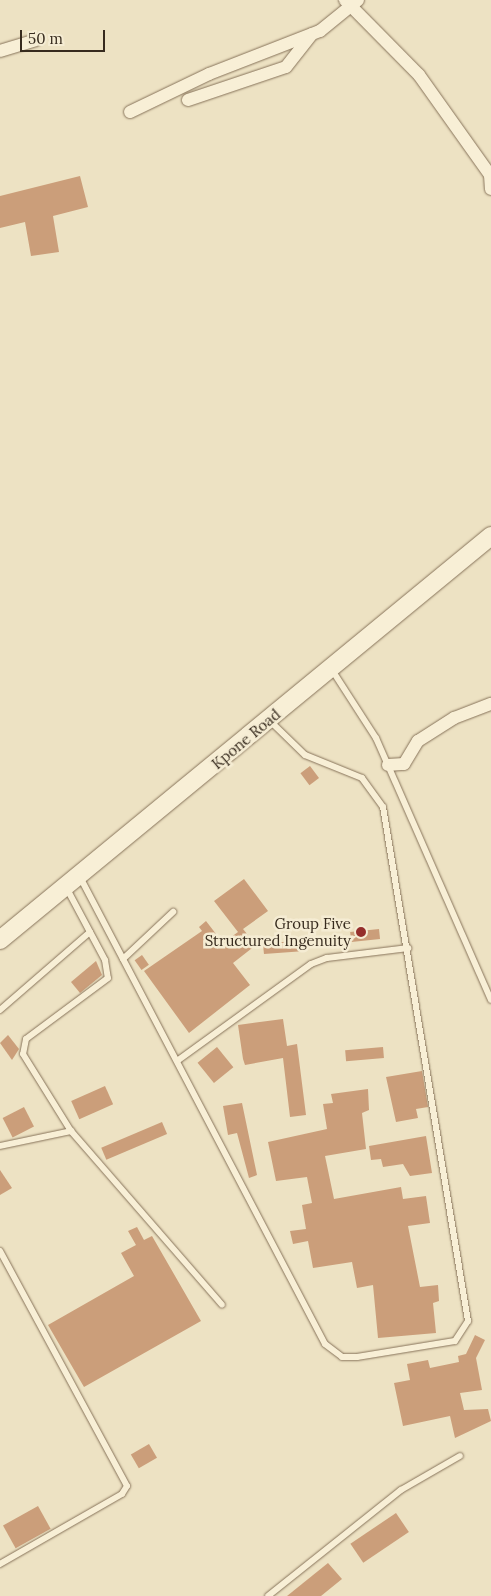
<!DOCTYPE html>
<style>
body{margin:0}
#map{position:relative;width:491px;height:1596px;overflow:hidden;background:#ede2c3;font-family:Lora,serif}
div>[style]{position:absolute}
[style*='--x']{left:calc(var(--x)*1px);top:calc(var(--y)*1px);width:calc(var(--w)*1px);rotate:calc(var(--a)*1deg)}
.building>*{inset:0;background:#cb9e7a;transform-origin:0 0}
.roads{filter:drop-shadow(0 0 1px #87735a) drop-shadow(0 0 1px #87735a)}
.service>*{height:6px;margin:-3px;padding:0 3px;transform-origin:3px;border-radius:3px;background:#f8efd6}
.minor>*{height:12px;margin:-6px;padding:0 6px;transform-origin:6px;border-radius:6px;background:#f8efd6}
.secondary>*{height:18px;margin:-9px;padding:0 9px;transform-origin:9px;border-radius:9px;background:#f8efd6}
.dots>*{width:14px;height:14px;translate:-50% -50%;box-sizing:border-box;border:2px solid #f5ecd3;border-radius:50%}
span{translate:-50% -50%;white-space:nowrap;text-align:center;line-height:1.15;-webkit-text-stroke:5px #f5ecd3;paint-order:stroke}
.street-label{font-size:15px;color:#372b1e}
.poi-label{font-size:15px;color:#372b1e}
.right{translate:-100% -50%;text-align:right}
.scale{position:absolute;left:20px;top:30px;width:85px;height:22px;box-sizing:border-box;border:2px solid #372b1e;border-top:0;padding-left:6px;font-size:15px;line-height:18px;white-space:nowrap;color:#372b1e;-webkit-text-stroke:4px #f5ecd3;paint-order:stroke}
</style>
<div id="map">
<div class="building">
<i style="clip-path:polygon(80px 176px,88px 207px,53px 216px,59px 252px,31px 256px,25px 222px,0 228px,0 196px)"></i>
<i style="left:310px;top:766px;width:15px;height:12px;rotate:53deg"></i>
<i style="clip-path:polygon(244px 879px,268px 911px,243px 929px,256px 945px,233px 963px,250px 985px,189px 1033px,144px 971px,202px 931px,199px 927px,206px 921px,223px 943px,238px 932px,214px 901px)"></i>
<i style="left:379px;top:929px;width:10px;height:29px;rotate:84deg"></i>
<i style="clip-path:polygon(303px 939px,305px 951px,264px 954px,263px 945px)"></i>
<i style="left:142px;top:955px;width:12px;height:9px;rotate:55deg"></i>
<i style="clip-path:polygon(96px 961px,102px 975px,80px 993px,71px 982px)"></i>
<i style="clip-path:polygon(283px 1019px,287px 1046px,297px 1044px,306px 1115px,290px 1117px,283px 1058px,245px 1065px,243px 1059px,238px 1025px)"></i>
<i style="clip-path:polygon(8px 1035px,19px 1049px,12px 1060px,0 1043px)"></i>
<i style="left:217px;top:1047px;width:26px;height:25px;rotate:51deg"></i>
<i style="left:383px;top:1047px;width:11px;height:38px;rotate:85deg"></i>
<i style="clip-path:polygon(422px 1071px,428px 1107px,416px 1109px,418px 1118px,396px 1122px,386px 1077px)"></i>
<i style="left:105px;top:1086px;width:20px;height:37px;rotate:66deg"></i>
<i style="clip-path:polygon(368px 1089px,369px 1110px,362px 1113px,366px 1149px,325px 1156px,334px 1199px,401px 1187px,403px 1199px,426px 1196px,430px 1223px,408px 1226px,420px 1287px,438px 1285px,439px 1301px,433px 1303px,436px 1333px,378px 1338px,373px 1285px,357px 1288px,352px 1262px,313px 1268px,308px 1241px,293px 1244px,290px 1231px,306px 1229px,302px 1205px,312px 1203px,307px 1177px,276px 1181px,268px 1142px,327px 1129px,323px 1104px,333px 1103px,331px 1094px)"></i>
<i style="clip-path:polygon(242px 1103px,257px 1175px,249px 1178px,237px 1133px,228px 1135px,223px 1106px)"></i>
<i style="left:24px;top:1107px;width:22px;height:24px;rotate:63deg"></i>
<i style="left:162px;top:1122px;width:13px;height:66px;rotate:67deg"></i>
<i style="clip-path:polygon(426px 1136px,432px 1173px,410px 1176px,403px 1164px,383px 1167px,381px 1159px,371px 1160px,369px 1146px)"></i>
<i style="clip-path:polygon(0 1170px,12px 1188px,0 1195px)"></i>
<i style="clip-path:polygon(137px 1227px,144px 1240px,152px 1236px,201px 1321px,84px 1387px,48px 1325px,134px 1276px,121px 1253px,136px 1245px,128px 1231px)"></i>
<i style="clip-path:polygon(475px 1335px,485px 1340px,476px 1358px,482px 1390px,460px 1393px,464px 1410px,488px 1409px,491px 1421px,455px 1438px,450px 1416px,403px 1426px,394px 1383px,410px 1380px,407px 1364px,428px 1360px,430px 1368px,459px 1362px,458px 1356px,466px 1354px)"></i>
<i style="left:149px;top:1444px;width:16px;height:21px;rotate:60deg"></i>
<i style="left:38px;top:1506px;width:26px;height:40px;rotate:61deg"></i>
<i style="left:396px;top:1513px;width:23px;height:55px;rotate:56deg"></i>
<i style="clip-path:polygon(328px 1563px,342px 1579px,321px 1596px,287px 1596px)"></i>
</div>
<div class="roads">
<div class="service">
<i style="--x:332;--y:670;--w:81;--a:57.1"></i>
<i style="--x:376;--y:738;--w:286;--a:66.3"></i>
<i style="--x:80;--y:877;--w:527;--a:62.32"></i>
<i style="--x:325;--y:1344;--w:21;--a:37"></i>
<i style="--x:342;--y:1357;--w:15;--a:0"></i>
<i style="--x:357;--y:1357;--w:99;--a:-9.3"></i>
<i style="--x:455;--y:1341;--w:24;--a:-57"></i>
<i style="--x:468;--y:1321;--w:521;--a:-99.39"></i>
<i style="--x:383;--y:807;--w:36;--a:-126"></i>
<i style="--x:362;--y:778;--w:61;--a:-158"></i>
<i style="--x:305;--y:755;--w:50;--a:-135.8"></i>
<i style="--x:66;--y:887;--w:83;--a:61.9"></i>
<i style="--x:105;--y:960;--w:18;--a:81"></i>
<i style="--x:108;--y:978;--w:102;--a:143.4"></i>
<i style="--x:26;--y:1039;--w:15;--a:101"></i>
<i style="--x:23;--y:1054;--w:91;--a:58.1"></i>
<i style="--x:71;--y:1131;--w:230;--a:49"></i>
<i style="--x:123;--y:959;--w:69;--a:-43.2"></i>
<i style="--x:0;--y:1010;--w:119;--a:-40.9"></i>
<i style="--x:177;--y:1061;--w:165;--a:-35.9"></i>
<i style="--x:311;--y:964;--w:17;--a:-21"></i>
<i style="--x:327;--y:958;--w:82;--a:-7"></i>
<i style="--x:0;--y:1146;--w:73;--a:-11.9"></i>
<i style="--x:0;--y:1251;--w:267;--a:61.6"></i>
<i style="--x:127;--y:1486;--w:9;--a:122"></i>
<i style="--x:122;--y:1494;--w:141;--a:150.2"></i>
<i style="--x:268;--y:1596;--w:170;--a:-38.6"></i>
<i style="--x:401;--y:1490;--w:68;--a:-30"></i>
</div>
<div class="minor">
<i style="--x:345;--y:0;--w:105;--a:45.4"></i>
<i style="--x:419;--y:75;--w:123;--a:54.6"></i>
<i style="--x:490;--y:175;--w:14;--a:86"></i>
<i style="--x:0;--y:51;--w:37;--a:-17"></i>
<i style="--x:188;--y:100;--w:103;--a:-18.6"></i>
<i style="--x:286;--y:67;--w:42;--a:-51.8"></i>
<i style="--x:130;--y:112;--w:88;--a:-25.7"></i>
<i style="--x:209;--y:74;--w:119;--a:-21.2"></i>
<i style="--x:320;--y:31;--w:49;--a:-39.2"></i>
<i style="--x:388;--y:765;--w:16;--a:-4"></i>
<i style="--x:404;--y:764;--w:27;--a:-59"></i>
<i style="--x:418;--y:741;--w:43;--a:-32.6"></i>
<i style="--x:454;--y:718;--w:40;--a:-21"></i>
</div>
<div class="secondary">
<i style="--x:0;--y:940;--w:636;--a:-39.45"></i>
</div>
</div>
<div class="dots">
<i style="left:361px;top:932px;background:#952e2b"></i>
</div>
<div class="street-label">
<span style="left:246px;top:739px;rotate:-40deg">Kpone Road</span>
</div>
<div class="poi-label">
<span class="right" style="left:351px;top:932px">Group Five<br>Structured Ingenuity</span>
</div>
<div class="scale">50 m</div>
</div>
